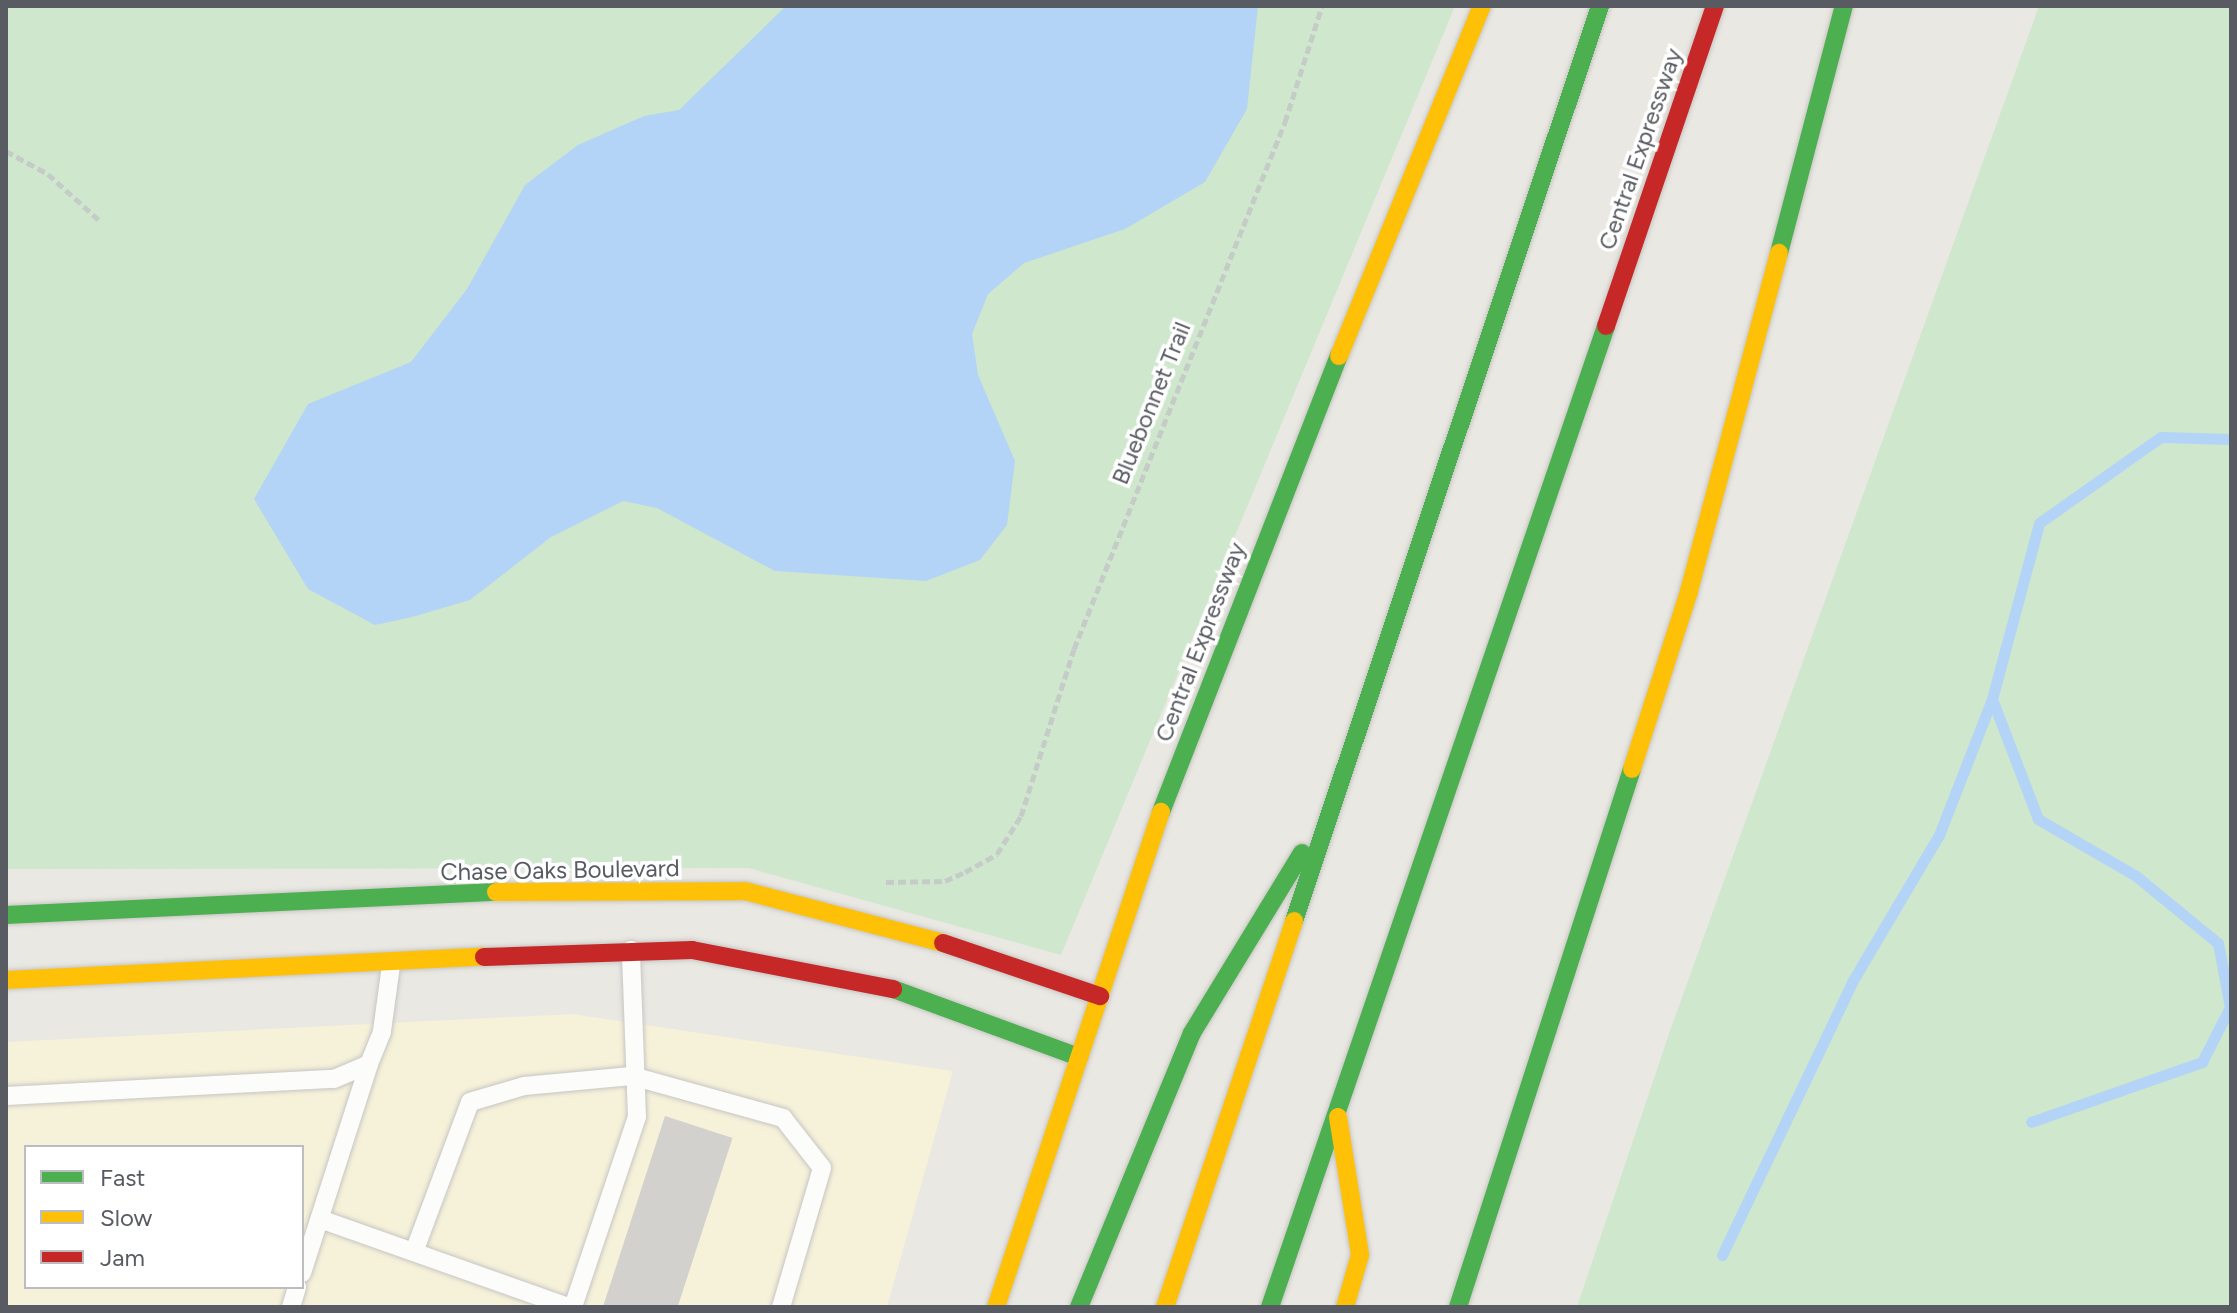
<!DOCTYPE html>
<style>
body{margin:0}
#map{position:relative;width:2237px;height:1313px;overflow:hidden;background:#eae8e2;font-family:Figtree,sans-serif}
div>[style]{position:absolute}
[style*='--x']{left:calc(var(--x)*1px);top:calc(var(--y)*1px);width:calc(var(--w)*1px);rotate:calc(var(--a)*1deg)}
.commercial>*{inset:0;background:#f6f1d9}
.green>*{inset:0;background:#cee7cd}
.water>*{inset:0;background:#b3d4f6}
.stream>*{height:11px;margin:-5.5px;padding:0 5.5px;transform-origin:5.5px;border-radius:5.5px;background:#b3d4f6}
.building>*{inset:0;background:#d2d1cd;transform-origin:0 0}
.path>*{height:5px;margin-top:-2.5px;transform-origin:0;background:repeating-linear-gradient(90deg,#c5ccc8 0 8px,transparent 0 12px)}
.roads{filter:drop-shadow(0 0 2px #c6c6c4) drop-shadow(0 0 2px #c6c6c4)}
.lane>*{height:18px;margin:-9px;padding:0 9px;transform-origin:9px;border-radius:9px;background:#fcfcfb}
.fast>*{height:18px;margin:-9px;padding:0 9px;transform-origin:9px;border-radius:9px;background:#4caf50}
.slow>*{height:18px;margin:-9px;padding:0 9px;transform-origin:9px;border-radius:9px;background:#ffc107}
.jam>*{height:18px;margin:-9px;padding:0 9px;transform-origin:9px;border-radius:9px;background:#c62828}
span{translate:-50% -50%;white-space:nowrap;text-align:center;line-height:1.15;-webkit-text-stroke:7px #fff;paint-order:stroke}
.street-label{font-size:24px;color:#585b61}
.frame{position:absolute;inset:0;border:8px solid #585b61;pointer-events:none}
.legend{position:absolute;left:24px;top:1145px;width:280px;height:144px;box-sizing:border-box;background:#fff;border:2px solid #bcbdc0;margin:0;padding:10px 14px;list-style:none;font-size:24px;color:#585b61}
.legend li{display:flex;align-items:center;gap:16px;height:40px}
.legend b{width:40px;border:2px solid #bcbdc0}
</style>
<div id="map">
<div class="commercial">
<i style="clip-path:polygon(evenodd,572px 1014px,953px 1071px,887px 1307px,6px 1307px,6px 1042px,572px 1014px,26px 1147px,302px 1147px,302px 1287px,26px 1287px,26px 1147px)"></i>
</div>
<div class="green">
<i style="clip-path:polygon(6px 6px,1455px 6px,1061px 955px,749px 868px,6px 869px)"></i>
<i style="clip-path:polygon(2039px 6px,2231px 6px,2231px 1307px,1577px 1307px,1671px 1028px)"></i>
</div>
<div class="water">
<i style="clip-path:polygon(786px 6px,1258px 6px,1247px 109px,1205px 182px,1125px 229px,1024px 263px,988px 294px,972px 334px,978px 375px,1015px 461px,1007px 525px,980px 560px,926px 581px,775px 571px,657px 508px,623px 501px,551px 537px,470px 600px,412px 617px,375px 625px,308px 589px,254px 499px,308px 404px,411px 362px,467px 289px,525px 185px,578px 145px,644px 116px,679px 110px)"></i>
</div>
<div class="stream">
<i style="--x:1992;--y:699;--w:129;--a:69"></i>
<i style="--x:2038;--y:819;--w:113;--a:30.2"></i>
<i style="--x:2136;--y:876;--w:106;--a:39.3"></i>
<i style="--x:2218;--y:943;--w:65;--a:79.4"></i>
<i style="--x:2230;--y:1007;--w:62;--a:117"></i>
<i style="--x:2202;--y:1062;--w:181;--a:160.7"></i>
<i style="--x:1722;--y:1255;--w:302;--a:-64.5"></i>
<i style="--x:1852;--y:982;--w:171;--a:-59.4"></i>
<i style="--x:1939;--y:835;--w:146;--a:-68.7"></i>
<i style="--x:1992;--y:699;--w:182;--a:-75"></i>
<i style="--x:2039;--y:523;--w:149;--a:-35.2"></i>
<i style="--x:2161;--y:437;--w:70;--a:1.6"></i>
</div>
<div class="building">
<i style="left:665px;top:1116px;width:71px;height:202px;rotate:18deg"></i>
</div>
<div class="path">
<i style="--x:6;--y:151;--w:48;--a:28.7"></i>
<i style="--x:48;--y:174;--w:70;--a:42.1"></i>
<i style="--x:886;--y:882;--w:59;--a:-1"></i>
<i style="--x:945;--y:881;--w:22;--a:-24"></i>
<i style="--x:965;--y:872;--w:37;--a:-29"></i>
<i style="--x:997;--y:854;--w:45;--a:-57.7"></i>
<i style="--x:1021;--y:816;--w:175;--a:-72.4"></i>
<i style="--x:1074;--y:649;--w:568;--a:-68.18"></i>
<i style="--x:1285;--y:122;--w:122;--a:-72.3"></i>
</div>
<div class="roads">
<div class="lane">
<i style="--x:6;--y:1096;--w:328;--a:-3"></i>
<i style="--x:334;--y:1079;--w:38;--a:-23"></i>
<i style="--x:369;--y:1064;--w:35;--a:-68"></i>
<i style="--x:382;--y:1031;--w:67;--a:-82.2"></i>
<i style="--x:320;--y:1219;--w:264;--a:19.5"></i>
<i style="--x:414;--y:1252;--w:160;--a:-69.5"></i>
<i style="--x:470;--y:1102;--w:56;--a:-16.5"></i>
<i style="--x:524;--y:1086;--w:108;--a:-5.3"></i>
<i style="--x:632;--y:1076;--w:157;--a:15.5"></i>
<i style="--x:783;--y:1118;--w:63;--a:52"></i>
<i style="--x:822;--y:1168;--w:145;--a:106.4"></i>
<i style="--x:302;--y:1273;--w:219;--a:-72.2"></i>
<i style="--x:291;--y:1307;--w:21;--a:-73"></i>
<i style="--x:573;--y:1307;--w:200;--a:-71.4"></i>
<i style="--x:637;--y:1117;--w:167;--a:-92.1"></i>
</div>
<div class="fast">
<i style="--x:1779;--y:253;--w:255;--a:-75.3"></i>
<i style="--x:1161;--y:812;--w:490;--a:-68.7"></i>
<i style="--x:6;--y:915;--w:491;--a:-2.7"></i>
<i style="--x:1294;--y:921;--w:965;--a:-71.51"></i>
<i style="--x:893;--y:989;--w:198;--a:20.1"></i>
<i style="--x:1079;--y:1307;--w:296;--a:-67.6"></i>
<i style="--x:1192;--y:1033;--w:211;--a:-58.6"></i>
<i style="--x:1270;--y:1307;--w:1037;--a:-71.09"></i>
<i style="--x:1458;--y:1307;--w:565;--a:-72.08"></i>
</div>
<div class="slow">
<i style="--x:1339;--y:356;--w:378;--a:-67.8"></i>
<i style="--x:1632;--y:769;--w:187;--a:-72.2"></i>
<i style="--x:1689;--y:591;--w:350;--a:-75.1"></i>
<i style="--x:496;--y:892;--w:249;--a:-0.2"></i>
<i style="--x:745;--y:891;--w:205;--a:14.7"></i>
<i style="--x:6;--y:980;--w:479;--a:-2.8"></i>
<i style="--x:1338;--y:1117;--w:140;--a:80.9"></i>
<i style="--x:1360;--y:1255;--w:54;--a:106.1"></i>
<i style="--x:996;--y:1307;--w:522;--a:-71.57"></i>
<i style="--x:1165;--y:1307;--w:407;--a:-71.5"></i>
</div>
<div class="jam">
<i style="--x:1606;--y:326;--w:338;--a:-71.2"></i>
<i style="--x:943;--y:943;--w:166;--a:18.7"></i>
<i style="--x:484;--y:957;--w:208;--a:-1.9"></i>
<i style="--x:692;--y:950;--w:205;--a:11"></i>
</div>
</div>
<div class="street-label">
<span style="left:1640px;top:149px;rotate:-71deg">Central Expressway</span>
<span style="left:1151px;top:403px;rotate:-68deg">Bluebonnet Trail</span>
<span style="left:1200px;top:642px;rotate:-69deg">Central Expressway</span>
<span style="left:560px;top:870px;rotate:-1deg">Chase Oaks Boulevard</span>
</div>
<div class="frame"></div>
<ul class="legend">
<li><b style="height:10px;background:#4caf50"></b>Fast</li>
<li><b style="height:10px;background:#ffc107"></b>Slow</li>
<li><b style="height:10px;background:#c62828"></b>Jam</li>
</ul>
</div>
